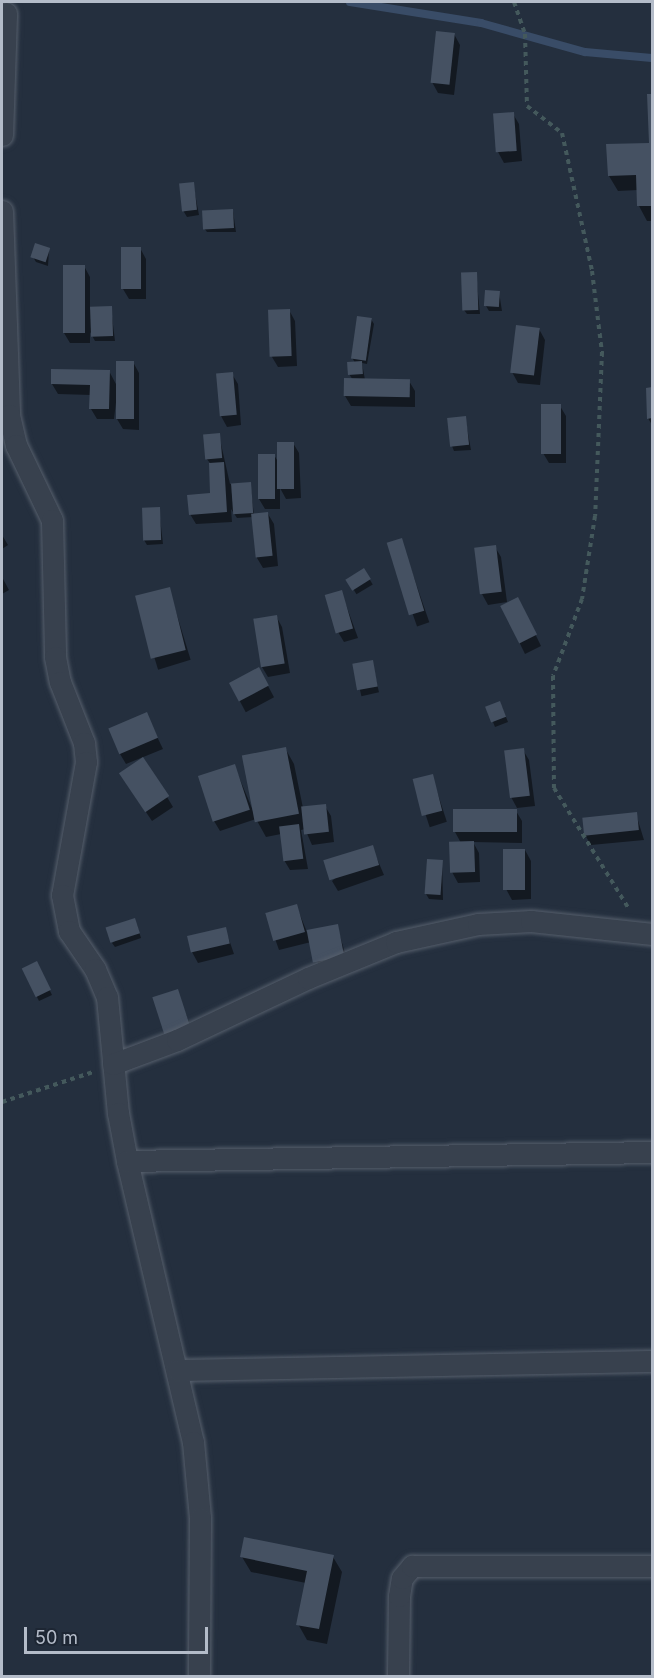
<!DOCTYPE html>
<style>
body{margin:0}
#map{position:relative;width:654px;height:1678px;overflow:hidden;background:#242f3e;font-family:Inter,sans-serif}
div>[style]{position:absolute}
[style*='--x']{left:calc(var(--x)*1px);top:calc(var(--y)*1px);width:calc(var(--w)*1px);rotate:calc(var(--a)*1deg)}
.shadow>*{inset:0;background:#0007;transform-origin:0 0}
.stream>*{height:8px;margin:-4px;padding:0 4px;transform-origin:4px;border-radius:4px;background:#394c67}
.building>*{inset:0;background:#455162;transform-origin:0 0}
.path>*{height:4px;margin-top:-2px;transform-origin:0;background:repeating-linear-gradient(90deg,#44595c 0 4.5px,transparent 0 9px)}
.roads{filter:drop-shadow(0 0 2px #565f6c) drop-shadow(0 0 2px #565f6c)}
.street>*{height:21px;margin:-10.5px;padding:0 10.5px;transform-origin:10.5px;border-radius:10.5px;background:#38414e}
span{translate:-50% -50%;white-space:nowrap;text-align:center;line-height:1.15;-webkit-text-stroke:4.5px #1d2633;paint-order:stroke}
.frame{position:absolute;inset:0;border:3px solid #b4bcc9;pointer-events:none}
.scale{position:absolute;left:24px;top:1627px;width:184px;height:27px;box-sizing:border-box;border:3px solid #b4bcc9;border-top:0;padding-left:8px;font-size:18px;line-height:21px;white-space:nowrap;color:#b4bcc9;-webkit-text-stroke:4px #1d2633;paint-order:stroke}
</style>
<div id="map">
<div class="shadow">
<i style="clip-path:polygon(454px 34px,460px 45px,454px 95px,438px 93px,432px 82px)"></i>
<i style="clip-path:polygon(649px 96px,652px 96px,652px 221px,647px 221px,639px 206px,638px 190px,618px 191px,609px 176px,650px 144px)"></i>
<i style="clip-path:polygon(513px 114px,519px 124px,522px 161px,504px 163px,498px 152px)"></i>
<i style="clip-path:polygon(193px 183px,199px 215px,187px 217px,184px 212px)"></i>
<i style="clip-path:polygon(233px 211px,236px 232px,207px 232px,204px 228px)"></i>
<i style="clip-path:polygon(140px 248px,146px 259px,146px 299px,129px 299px,123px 289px)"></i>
<i style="clip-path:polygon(49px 249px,48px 266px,36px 262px,33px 257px)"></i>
<i style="clip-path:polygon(84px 266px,90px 277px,90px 309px,111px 308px,115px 341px,95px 341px,90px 332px,90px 343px,70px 343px,64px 333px)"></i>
<i style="clip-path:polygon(476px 274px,480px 314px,467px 314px,464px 310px)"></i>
<i style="clip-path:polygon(499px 292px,502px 311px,489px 311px,486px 306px)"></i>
<i style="clip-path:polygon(289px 310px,295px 321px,297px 366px,278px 367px,272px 357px)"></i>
<i style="clip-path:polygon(371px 319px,374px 324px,367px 364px,362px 363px,365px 380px,409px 381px,415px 391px,415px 407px,351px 406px,345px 396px,345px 380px,353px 380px,349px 374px,355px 363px,352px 357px)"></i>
<i style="clip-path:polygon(539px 329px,545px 340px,540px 385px,518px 383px,512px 372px)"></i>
<i style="clip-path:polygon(133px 362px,139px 373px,139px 430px,123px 429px,117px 419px,117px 394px,114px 419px,97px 419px,91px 409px,91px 395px,58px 394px,52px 384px,109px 371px,117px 386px)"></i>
<i style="clip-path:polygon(232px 374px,238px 384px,241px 425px,227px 427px,221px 416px)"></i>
<i style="clip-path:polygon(648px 389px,652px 389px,652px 425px,648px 418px)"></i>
<i style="clip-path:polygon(560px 406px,566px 416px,566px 463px,549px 463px,543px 453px)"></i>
<i style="clip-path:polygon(465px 417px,471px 450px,454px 451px,452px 446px)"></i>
<i style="clip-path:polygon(219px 435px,230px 484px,250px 483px,254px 515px,268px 514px,274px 524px,278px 566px,263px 568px,257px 558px,253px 517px,237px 518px,231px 509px,232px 522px,196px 524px,190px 514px,212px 494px,210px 463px,206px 458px)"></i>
<i style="clip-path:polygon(293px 443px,299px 453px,301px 498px,286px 499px,280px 488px,280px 509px,265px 509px,259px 499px,274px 455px,280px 465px)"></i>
<i style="clip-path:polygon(159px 509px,163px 544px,147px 545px,144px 540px)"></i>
<i style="clip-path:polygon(2px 535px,8px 545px,2px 549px)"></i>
<i style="left:401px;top:540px;width:87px;height:13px;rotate:71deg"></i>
<i style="clip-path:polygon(495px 547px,501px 557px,507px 602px,488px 605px,482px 594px)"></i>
<i style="left:364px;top:570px;width:17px;height:19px;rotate:59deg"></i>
<i style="clip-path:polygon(2px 577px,9px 590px,2px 594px)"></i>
<i style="left:169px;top:589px;width:74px;height:34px;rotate:73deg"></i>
<i style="clip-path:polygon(341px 591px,358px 638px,344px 642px,338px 632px)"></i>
<i style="clip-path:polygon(502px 607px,523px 609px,541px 646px,525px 654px)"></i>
<i style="clip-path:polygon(276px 616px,282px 627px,290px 673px,268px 677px,262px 667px)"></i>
<i style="left:372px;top:662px;width:31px;height:18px;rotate:77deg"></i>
<i style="left:259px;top:669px;width:32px;height:32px;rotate:62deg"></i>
<i style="clip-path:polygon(502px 707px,508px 722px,495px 727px,493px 722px)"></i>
<i style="clip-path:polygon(146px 714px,163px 749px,126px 764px,120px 754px)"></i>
<i style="clip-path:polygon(285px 748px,294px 764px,303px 808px,325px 806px,331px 816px,334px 842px,312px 845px,305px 829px,301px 830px,308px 869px,290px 870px,284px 860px,281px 834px,266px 837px,256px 819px,220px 831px,214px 821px,234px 765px,256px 818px)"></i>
<i style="clip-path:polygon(523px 750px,529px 760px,535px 806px,517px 808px,511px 797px)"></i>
<i style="left:432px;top:776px;width:48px;height:18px;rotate:72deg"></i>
<i style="clip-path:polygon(127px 784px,167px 797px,173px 807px,152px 821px)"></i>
<i style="clip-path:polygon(516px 811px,522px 821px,522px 843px,473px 842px,479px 853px,480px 882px,458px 883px,452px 872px,461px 843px,455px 832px)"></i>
<i style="clip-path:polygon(636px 814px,644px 840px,591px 845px,585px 835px)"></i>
<i style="clip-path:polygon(372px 847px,384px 875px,338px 891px,332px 881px)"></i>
<i style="clip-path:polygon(525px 850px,531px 861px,531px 899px,512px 900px,506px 889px)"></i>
<i style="clip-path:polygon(442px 861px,443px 900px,429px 899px,426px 894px)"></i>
<i style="clip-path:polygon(296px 905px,307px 932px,337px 926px,349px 966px,321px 972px,311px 942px,279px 950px,266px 913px)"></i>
<i style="clip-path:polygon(137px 925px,141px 938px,115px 947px,112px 943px)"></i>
<i style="clip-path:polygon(225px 928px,234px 954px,198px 963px,192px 952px)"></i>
<i style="clip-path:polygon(39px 968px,52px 995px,39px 1001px,23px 969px)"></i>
<i style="clip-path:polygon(177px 991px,197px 1043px,174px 1050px)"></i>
<i style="clip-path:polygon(242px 1557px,333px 1557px,342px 1572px,327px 1644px,307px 1640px,298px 1624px,306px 1583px,251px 1572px)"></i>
</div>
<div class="stream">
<i style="--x:350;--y:2;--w:133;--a:9.1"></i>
<i style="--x:481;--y:23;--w:108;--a:15.6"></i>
<i style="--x:585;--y:52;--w:67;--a:5.1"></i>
</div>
<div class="building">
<i style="left:436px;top:31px;width:19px;height:52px;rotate:6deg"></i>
<i style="clip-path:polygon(647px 94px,652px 94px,652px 206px,637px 206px,636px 175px,608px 176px,606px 144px,649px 143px)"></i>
<i style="left:514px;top:112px;width:39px;height:21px;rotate:86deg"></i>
<i style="left:194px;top:182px;width:28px;height:15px;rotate:84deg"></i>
<i style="left:233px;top:209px;width:19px;height:31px;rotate:87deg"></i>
<i style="left:35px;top:243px;width:16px;height:15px;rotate:18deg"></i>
<i style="left:121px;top:247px;width:20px;height:42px"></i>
<i style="left:63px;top:265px;width:22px;height:68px"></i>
<i style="left:477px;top:272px;width:38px;height:16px;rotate:88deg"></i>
<i style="left:485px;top:290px;width:15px;height:16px;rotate:4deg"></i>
<i style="left:112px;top:306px;width:30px;height:22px;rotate:88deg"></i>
<i style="left:290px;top:309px;width:47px;height:22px;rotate:88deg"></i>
<i style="left:357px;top:316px;width:15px;height:43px;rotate:8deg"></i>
<i style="left:516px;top:325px;width:24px;height:48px;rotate:7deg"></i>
<i style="left:116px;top:361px;width:18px;height:58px"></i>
<i style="left:362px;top:361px;width:13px;height:15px;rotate:86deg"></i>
<i style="clip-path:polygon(51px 369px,110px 370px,109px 409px,89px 409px,90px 385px,51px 384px)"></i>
<i style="left:233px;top:372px;width:43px;height:17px;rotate:85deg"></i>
<i style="left:344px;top:378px;width:66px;height:18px;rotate:1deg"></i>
<i style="clip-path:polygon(652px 387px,652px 418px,647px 419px,646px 388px)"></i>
<i style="left:541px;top:404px;width:20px;height:50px"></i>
<i style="left:466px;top:416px;width:29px;height:19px;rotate:84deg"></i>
<i style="left:220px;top:433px;width:25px;height:17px;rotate:85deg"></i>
<i style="left:277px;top:442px;width:17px;height:47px"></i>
<i style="left:258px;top:454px;width:17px;height:45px"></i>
<i style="clip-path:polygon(224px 462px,227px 512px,189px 515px,187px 495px,210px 493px,209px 463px)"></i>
<i style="left:251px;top:482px;width:31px;height:20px;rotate:86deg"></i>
<i style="left:160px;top:507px;width:33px;height:18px;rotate:88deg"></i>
<i style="left:268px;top:512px;width:44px;height:17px;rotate:84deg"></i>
<i style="left:402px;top:538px;width:76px;height:16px;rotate:73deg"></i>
<i style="left:496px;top:545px;width:47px;height:22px;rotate:83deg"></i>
<i style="left:364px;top:568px;width:13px;height:22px;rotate:58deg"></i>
<i style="left:170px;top:587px;width:65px;height:36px;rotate:76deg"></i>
<i style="left:342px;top:590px;width:40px;height:18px;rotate:74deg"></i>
<i style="left:518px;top:597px;width:42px;height:20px;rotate:63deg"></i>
<i style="left:277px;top:615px;width:49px;height:24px;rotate:81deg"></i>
<i style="left:373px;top:660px;width:27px;height:21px;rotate:80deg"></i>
<i style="left:259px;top:667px;width:21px;height:34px;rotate:62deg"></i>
<i style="left:500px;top:701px;width:17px;height:16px;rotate:69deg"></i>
<i style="left:147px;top:712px;width:28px;height:42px;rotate:67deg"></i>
<i style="left:286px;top:747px;width:68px;height:45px;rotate:79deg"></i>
<i style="left:524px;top:748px;width:48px;height:20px;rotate:83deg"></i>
<i style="left:143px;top:757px;width:47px;height:29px;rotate:56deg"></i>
<i style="left:235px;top:764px;width:48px;height:39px;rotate:72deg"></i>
<i style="left:433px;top:774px;width:38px;height:21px;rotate:76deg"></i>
<i style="left:326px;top:804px;width:28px;height:25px;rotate:84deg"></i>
<i style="left:453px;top:809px;width:64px;height:23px"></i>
<i style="left:637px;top:812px;width:18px;height:55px;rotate:84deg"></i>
<i style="left:299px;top:824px;width:35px;height:20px;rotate:83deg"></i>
<i style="left:474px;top:841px;width:31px;height:25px;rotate:88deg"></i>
<i style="left:373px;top:845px;width:21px;height:52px;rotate:73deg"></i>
<i style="left:503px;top:849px;width:22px;height:41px"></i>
<i style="left:427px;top:859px;width:16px;height:35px;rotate:4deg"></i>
<i style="left:297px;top:904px;width:29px;height:33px;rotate:74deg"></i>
<i style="left:135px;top:918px;width:16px;height:31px;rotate:72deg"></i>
<i style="left:338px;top:924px;width:33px;height:32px;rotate:79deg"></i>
<i style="left:226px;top:927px;width:17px;height:40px;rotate:77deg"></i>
<i style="left:37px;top:961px;width:32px;height:17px;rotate:64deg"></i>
<i style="left:178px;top:989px;width:45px;height:27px;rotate:72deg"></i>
<i style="clip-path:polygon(244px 1537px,334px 1555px,319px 1629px,296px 1625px,307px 1571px,240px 1557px)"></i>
</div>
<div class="path">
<i style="--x:514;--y:2;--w:34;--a:71"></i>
<i style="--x:525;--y:34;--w:72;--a:88.4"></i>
<i style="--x:527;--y:106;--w:44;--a:37.6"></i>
<i style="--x:562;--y:133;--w:141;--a:77.7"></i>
<i style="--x:592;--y:271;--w:82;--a:83"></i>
<i style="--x:602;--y:352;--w:164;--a:92.4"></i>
<i style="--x:595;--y:516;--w:84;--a:98.9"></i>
<i style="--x:582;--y:599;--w:82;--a:110.6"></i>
<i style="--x:553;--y:676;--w:112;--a:89.5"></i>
<i style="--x:554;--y:788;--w:142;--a:58.2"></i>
<i style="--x:2;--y:1102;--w:96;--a:-18.2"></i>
</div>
<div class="roads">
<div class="street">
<i style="--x:2;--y:135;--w:122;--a:-88.1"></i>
<i style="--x:2;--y:211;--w:204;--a:88"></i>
<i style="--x:9;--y:415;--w:31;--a:77"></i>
<i style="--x:16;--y:445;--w:83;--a:64.4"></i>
<i style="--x:52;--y:520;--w:137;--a:88.7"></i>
<i style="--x:55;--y:657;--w:25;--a:79"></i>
<i style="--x:60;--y:682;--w:66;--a:68.5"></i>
<i style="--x:84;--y:743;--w:19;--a:84"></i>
<i style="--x:86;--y:762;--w:135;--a:100.2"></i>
<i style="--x:62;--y:895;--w:37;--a:79"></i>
<i style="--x:69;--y:931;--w:46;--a:55.6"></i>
<i style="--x:95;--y:969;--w:30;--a:67"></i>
<i style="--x:107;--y:997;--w:117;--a:84.6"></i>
<i style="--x:118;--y:1113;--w:49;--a:79.4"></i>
<i style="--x:127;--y:1161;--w:289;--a:76.8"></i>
<i style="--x:193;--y:1442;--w:76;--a:84.7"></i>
<i style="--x:200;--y:1518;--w:158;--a:90.4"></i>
<i style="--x:113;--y:1064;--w:68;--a:-20.6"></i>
<i style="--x:177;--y:1040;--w:145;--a:-25.3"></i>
<i style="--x:308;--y:978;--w:95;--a:-22.2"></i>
<i style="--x:396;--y:942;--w:84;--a:-12.4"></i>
<i style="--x:478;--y:924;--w:53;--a:-3.2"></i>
<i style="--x:531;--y:921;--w:122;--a:6.1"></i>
<i style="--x:127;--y:1161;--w:525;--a:-0.98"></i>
<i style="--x:178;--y:1370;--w:474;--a:-1.1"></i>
<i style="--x:398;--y:1676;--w:80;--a:-89.3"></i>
<i style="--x:399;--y:1596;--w:18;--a:-81"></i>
<i style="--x:402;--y:1578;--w:16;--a:-50"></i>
<i style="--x:412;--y:1566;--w:240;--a:0"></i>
</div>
</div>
<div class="frame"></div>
<div class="scale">50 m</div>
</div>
